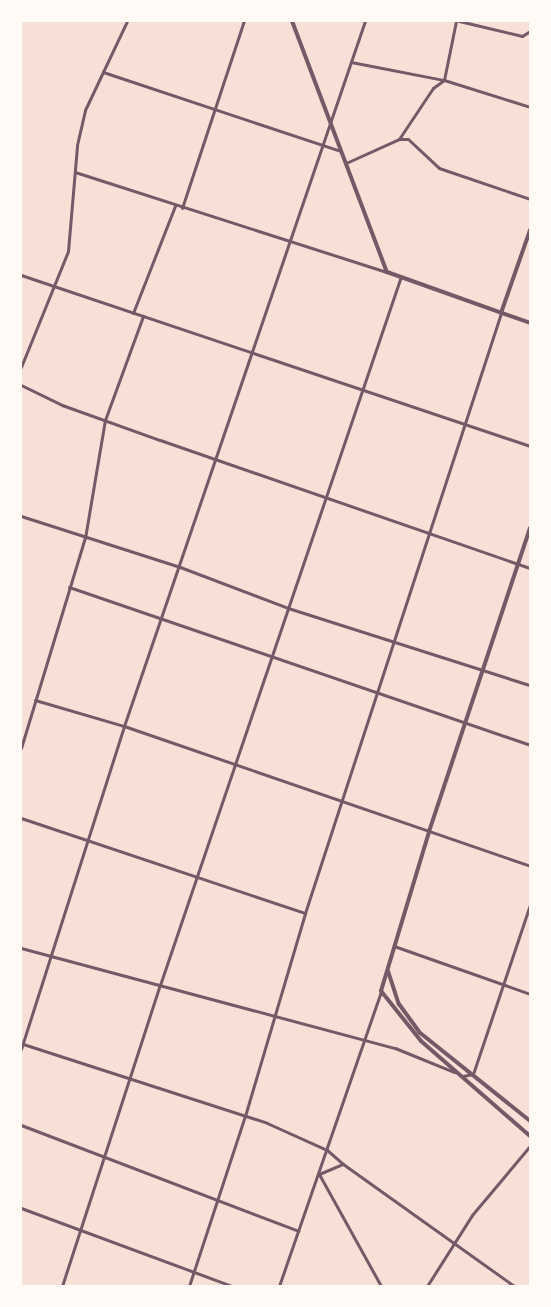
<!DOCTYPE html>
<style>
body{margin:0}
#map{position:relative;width:551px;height:1307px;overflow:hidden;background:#f7e1d7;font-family:"Fira Sans Condensed",sans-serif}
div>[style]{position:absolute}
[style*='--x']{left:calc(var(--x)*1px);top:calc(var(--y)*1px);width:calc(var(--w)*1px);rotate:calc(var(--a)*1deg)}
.minor>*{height:3px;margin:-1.5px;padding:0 1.5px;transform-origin:1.5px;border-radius:1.5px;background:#755966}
.tertiary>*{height:4px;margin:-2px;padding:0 2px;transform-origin:2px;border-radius:2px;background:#755966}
span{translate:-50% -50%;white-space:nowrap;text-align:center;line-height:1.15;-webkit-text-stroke:6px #fffaf5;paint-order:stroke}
.frame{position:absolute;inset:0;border:22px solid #fffaf5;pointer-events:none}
</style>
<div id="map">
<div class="minor">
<i style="--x:459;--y:21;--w:65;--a:13.4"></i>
<i style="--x:522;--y:36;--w:9;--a:-32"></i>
<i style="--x:351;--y:62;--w:95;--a:11"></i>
<i style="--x:444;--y:80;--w:90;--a:17.4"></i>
<i style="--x:103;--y:72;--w:250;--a:18.4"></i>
<i style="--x:399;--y:139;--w:61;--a:-56.3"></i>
<i style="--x:433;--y:88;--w:14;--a:-36"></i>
<i style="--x:444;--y:80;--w:60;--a:-78.5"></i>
<i style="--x:346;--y:163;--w:58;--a:-24.4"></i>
<i style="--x:399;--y:139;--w:9;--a:0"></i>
<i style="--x:408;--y:139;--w:42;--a:43.1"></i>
<i style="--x:439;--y:168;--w:96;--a:18.8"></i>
<i style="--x:75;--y:172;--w:328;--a:17.8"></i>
<i style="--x:182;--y:208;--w:197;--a:-71.7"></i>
<i style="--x:21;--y:275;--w:537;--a:18.57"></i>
<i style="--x:133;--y:313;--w:115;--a:-68.6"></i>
<i style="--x:21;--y:367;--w:125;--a:-67.9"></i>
<i style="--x:68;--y:251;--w:106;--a:-85.1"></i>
<i style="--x:77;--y:145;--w:36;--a:-77"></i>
<i style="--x:85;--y:110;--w:98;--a:-64.7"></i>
<i style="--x:21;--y:385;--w:46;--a:26"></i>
<i style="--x:62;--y:405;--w:104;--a:19.7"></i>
<i style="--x:160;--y:440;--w:392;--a:19.1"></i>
<i style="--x:21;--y:516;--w:167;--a:17.8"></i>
<i style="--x:180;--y:567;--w:116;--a:20.8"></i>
<i style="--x:288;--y:608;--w:254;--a:17.7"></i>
<i style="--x:69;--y:587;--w:487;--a:18.9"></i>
<i style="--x:35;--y:700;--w:93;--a:16.3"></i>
<i style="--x:124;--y:726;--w:429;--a:19"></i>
<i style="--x:21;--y:748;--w:220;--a:-73.1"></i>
<i style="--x:85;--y:538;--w:120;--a:-80.4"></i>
<i style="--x:105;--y:420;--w:111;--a:-69.9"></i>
<i style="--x:21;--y:818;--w:299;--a:18.5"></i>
<i style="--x:394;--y:946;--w:144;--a:19.4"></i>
<i style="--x:21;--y:948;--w:387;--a:15"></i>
<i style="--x:395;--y:1048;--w:64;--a:22.1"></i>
<i style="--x:23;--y:1044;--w:256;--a:17.9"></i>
<i style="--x:267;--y:1123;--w:66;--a:24.2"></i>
<i style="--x:327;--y:1150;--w:21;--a:41"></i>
<i style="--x:21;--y:1049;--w:339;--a:-72.3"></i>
<i style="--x:124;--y:726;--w:745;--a:-71.13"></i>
<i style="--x:463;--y:1076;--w:10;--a:-11"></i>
<i style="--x:473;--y:1074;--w:178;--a:-71.4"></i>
<i style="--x:21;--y:1125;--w:297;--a:20.9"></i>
<i style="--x:21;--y:1208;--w:225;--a:20.3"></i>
<i style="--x:62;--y:1286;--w:317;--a:-72"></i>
<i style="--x:160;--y:985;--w:746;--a:-71.22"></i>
<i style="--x:189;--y:1286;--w:179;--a:-71.8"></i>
<i style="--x:245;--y:1116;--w:212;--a:-73.5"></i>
<i style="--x:305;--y:913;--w:631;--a:-71.91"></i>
<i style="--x:279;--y:1286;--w:312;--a:-70.9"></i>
<i style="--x:381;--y:1286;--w:128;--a:-119"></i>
<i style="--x:319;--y:1174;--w:26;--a:-23"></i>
<i style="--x:343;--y:1164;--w:210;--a:35.5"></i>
<i style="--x:427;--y:1286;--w:84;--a:-57.6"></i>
<i style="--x:472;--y:1215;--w:90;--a:-50"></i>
</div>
<div class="tertiary">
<i style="--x:292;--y:21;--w:268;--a:69.3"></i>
<i style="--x:387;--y:272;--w:152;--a:19.6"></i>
<i style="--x:501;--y:313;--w:88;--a:-70.7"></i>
<i style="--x:530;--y:528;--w:320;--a:108.4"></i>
<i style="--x:429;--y:832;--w:166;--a:106.8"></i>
<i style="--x:381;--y:991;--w:64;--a:51.3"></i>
<i style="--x:421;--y:1041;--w:145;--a:41.1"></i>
<i style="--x:388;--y:971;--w:35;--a:72"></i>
<i style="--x:399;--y:1004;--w:34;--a:54"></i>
<i style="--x:419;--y:1032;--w:142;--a:38.7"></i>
</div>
<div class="frame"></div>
</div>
